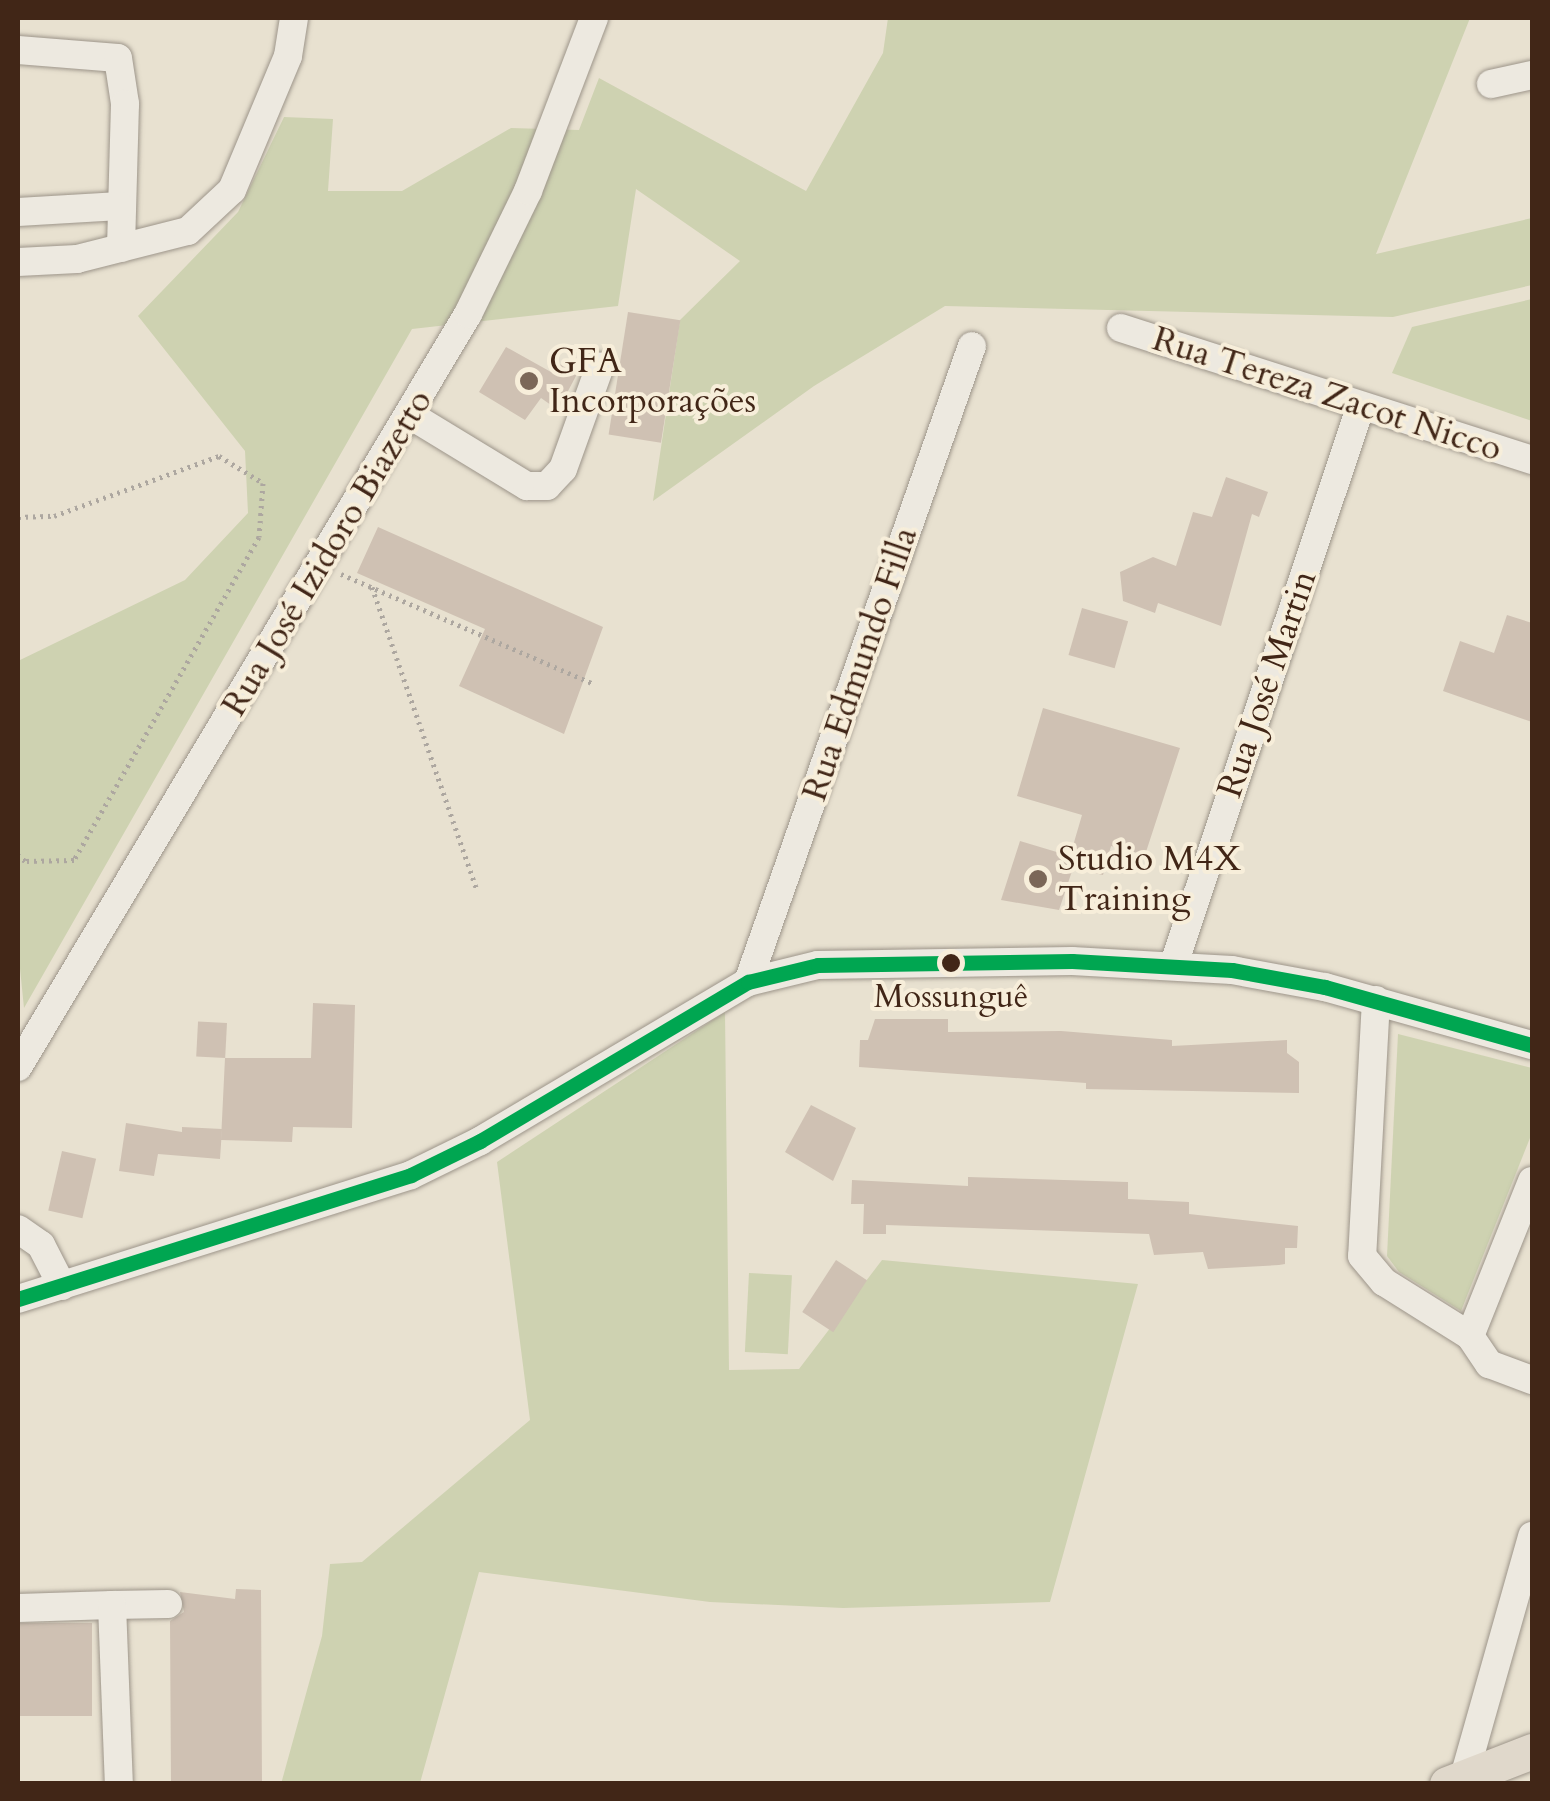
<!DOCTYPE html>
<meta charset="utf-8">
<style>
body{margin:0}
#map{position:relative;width:1550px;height:1801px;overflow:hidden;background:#e8e1d0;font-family:Cardo,serif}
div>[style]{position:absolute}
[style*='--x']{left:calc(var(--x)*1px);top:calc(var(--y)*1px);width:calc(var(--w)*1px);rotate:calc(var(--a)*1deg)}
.green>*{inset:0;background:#ced2b1;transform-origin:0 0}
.building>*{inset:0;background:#cfc1b3;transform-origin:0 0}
.path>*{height:5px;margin-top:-2.5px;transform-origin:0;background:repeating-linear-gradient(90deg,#ada7a0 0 2.5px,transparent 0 7.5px)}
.roads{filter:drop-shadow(0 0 2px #9d958a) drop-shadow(0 0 2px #9d958a)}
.minor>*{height:28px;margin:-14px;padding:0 14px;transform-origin:14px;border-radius:14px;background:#ede9e0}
.major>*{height:35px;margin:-17.5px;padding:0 17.5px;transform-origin:17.5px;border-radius:17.5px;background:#e0d8cb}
.bus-1>*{height:15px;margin:-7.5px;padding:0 7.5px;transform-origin:7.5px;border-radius:7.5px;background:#00a651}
.dots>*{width:28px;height:28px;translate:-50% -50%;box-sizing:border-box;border:5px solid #f7eeda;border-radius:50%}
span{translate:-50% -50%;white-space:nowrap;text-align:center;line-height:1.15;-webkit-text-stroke:8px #f7eeda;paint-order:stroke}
.bus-label{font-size:32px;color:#412617}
.poi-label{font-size:35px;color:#412617}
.left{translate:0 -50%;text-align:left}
.street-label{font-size:35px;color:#412617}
.frame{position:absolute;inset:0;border:20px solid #412617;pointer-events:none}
</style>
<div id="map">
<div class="green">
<i style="clip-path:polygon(888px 18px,1470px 18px,1376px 254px,1532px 218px,1532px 285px,1393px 317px,945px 306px,814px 386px,653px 501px,680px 320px,740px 261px,636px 189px,618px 306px,412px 329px,24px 1008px,18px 949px,18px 661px,185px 580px,248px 513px,245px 451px,138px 316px,238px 212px,284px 117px,333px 119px,328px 191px,402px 191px,511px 128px,579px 130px,599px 78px,806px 191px,883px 53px)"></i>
<i style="clip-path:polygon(1532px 299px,1532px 421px,1392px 373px,1412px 327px)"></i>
<i style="clip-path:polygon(725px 1012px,729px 1370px,799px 1369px,882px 1260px,1138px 1284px,1050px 1602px,843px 1608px,710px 1602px,479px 1572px,420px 1783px,281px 1784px,322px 1636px,330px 1564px,362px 1562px,530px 1420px,497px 1162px)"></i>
<i style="clip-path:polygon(1398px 1034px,1532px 1068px,1532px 1133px,1461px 1311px,1399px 1272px,1387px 1256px)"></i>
<i style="left:749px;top:1273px;width:43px;height:79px;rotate:3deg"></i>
</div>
<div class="building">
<i style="left:628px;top:312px;width:53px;height:124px;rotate:9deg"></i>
<i style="clip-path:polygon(506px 347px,551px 372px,556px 362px,577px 374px,558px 410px,541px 398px,525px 420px,479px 392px)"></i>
<i style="clip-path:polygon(1226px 477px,1268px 492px,1259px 517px,1252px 514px,1221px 626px,1158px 603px,1155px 613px,1123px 601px,1120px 572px,1153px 557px,1176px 566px,1193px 512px,1212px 517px)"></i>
<i style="clip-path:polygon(378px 527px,603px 627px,564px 734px,459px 686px,485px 629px,357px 573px)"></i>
<i style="left:1082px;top:608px;width:48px;height:49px;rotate:16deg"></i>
<i style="clip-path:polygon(1507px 615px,1532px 623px,1532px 722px,1443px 691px,1460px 641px,1494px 653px)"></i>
<i style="clip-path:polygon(1043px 708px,1180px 748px,1145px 855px,1111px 846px,1103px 875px,1073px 868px,1059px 910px,1001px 900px,1020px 841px,1070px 856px,1082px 815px,1017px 796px)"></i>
<i style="clip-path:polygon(313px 1003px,355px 1005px,352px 1128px,293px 1127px,292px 1142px,221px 1140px,225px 1058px,311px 1058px)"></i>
<i style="clip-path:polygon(875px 1019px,948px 1019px,948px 1032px,1061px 1031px,1172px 1040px,1172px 1046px,1287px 1040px,1287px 1053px,1299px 1062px,1299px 1093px,1086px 1089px,1086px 1083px,859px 1067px,860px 1040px,868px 1040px)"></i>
<i style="left:227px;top:1023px;width:35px;height:29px;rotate:93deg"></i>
<i style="clip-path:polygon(811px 1105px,856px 1128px,833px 1181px,785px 1152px)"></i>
<i style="clip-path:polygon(126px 1123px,182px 1132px,182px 1127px,222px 1129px,220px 1159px,158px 1154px,154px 1176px,119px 1171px)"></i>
<i style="left:62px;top:1151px;width:35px;height:61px;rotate:13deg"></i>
<i style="clip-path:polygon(968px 1177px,1128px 1182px,1128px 1199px,1189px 1202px,1189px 1214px,1298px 1226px,1297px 1248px,1285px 1248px,1285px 1264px,1279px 1265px,1208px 1269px,1203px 1252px,1154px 1255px,1149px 1234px,886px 1225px,886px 1234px,863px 1234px,864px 1204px,851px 1204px,852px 1180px,968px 1186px)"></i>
<i style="left:836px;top:1260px;width:37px;height:62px;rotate:33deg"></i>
<i style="clip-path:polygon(236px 1589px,261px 1590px,262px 1784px,171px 1784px,170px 1621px,184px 1612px,180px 1592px,235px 1599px)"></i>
<i style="left:92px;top:1623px;width:93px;height:74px;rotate:90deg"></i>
</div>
<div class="path">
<i style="--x:18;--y:517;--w:36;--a:-2"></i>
<i style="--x:54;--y:516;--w:176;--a:-20"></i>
<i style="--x:219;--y:456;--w:52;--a:31.5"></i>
<i style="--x:263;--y:483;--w:54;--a:94.2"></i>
<i style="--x:259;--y:537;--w:372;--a:119.8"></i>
<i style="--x:74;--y:860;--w:49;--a:178.8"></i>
<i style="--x:25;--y:861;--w:9;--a:-139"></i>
<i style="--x:341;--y:574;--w:274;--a:23.5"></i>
<i style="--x:372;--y:587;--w:318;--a:70.9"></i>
</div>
<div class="roads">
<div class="minor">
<i style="--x:18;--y:50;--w:100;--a:4.6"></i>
<i style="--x:118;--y:58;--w:47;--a:81.3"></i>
<i style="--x:125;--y:104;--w:144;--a:91.6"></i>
<i style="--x:1491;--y:84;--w:42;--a:-12.4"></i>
<i style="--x:18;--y:212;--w:102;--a:-3.4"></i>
<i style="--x:18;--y:262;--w:59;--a:-2.9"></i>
<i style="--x:77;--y:259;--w:114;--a:-14.2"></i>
<i style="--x:188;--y:231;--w:60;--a:-43"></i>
<i style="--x:232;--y:190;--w:145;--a:-67.3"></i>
<i style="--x:288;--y:56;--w:38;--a:-81"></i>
<i style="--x:1121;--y:328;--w:432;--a:17.8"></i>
<i style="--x:410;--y:415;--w:137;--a:31.3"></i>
<i style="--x:527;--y:486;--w:20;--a:0"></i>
<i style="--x:547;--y:486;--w:23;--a:-47"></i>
<i style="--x:563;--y:469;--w:109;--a:-70.2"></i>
<i style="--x:1174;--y:964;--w:589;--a:-71.5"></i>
<i style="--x:748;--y:982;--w:674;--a:-70.6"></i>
<i style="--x:1376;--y:1000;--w:256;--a:93.1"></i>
<i style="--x:1362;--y:1256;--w:34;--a:50"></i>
<i style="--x:1384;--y:1282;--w:102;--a:32.1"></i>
<i style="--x:1470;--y:1336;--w:34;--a:56"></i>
<i style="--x:1489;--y:1364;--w:46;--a:20.4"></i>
<i style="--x:18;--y:1067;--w:877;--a:-59.14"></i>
<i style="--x:468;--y:314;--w:137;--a:-64"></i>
<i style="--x:528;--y:191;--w:185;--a:-69.1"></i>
<i style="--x:18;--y:1229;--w:28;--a:35"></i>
<i style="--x:41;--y:1245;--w:46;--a:62.9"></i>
<i style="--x:18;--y:1299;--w:412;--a:-17.5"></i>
<i style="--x:411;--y:1175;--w:77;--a:-26.2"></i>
<i style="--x:480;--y:1141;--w:312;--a:-30.7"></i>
<i style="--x:748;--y:982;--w:72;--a:-13.7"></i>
<i style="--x:818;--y:965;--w:254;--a:-0.9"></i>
<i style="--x:1072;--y:961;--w:160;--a:3.2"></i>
<i style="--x:1232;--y:970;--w:95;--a:10.4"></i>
<i style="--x:1325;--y:987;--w:215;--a:15.7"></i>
<i style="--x:1470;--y:1336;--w:167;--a:-68.2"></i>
<i style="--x:112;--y:1605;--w:56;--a:-1"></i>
<i style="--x:18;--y:1608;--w:94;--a:-1.8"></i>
<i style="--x:112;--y:1605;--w:179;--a:87.8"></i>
<i style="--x:1462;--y:1784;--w:258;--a:-74.2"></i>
</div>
<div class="major">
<i style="--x:1447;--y:1784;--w:91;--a:-21.2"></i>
</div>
</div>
<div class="bus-1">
<i style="--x:18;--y:1299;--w:412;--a:-17.5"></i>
<i style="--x:411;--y:1175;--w:77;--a:-26.2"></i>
<i style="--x:480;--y:1141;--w:312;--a:-30.7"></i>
<i style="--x:748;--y:982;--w:72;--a:-13.7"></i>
<i style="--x:818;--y:965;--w:254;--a:-0.9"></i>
<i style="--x:1072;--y:961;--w:160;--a:3.2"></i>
<i style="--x:1232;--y:970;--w:95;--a:10.4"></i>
<i style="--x:1325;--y:987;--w:215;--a:15.7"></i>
</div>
<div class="dots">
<i style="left:529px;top:381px;background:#7b6758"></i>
<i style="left:1038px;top:879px;background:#7b6758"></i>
<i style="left:951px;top:963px;background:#412617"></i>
</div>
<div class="bus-label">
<span style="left:951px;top:997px">Mossunguê</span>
</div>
<div class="poi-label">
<span class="left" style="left:549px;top:381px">GFA<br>Incorporações</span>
<span class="left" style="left:1058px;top:879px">Studio M4X<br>Training</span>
</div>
<div class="street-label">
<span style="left:1327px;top:394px;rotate:18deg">Rua Tereza Zacot Nicco</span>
<span style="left:327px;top:553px;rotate:-59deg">Rua José Izidoro Biazetto</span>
<span style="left:860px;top:664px;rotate:-71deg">Rua Edmundo Filla</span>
<span style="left:1267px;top:684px;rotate:-71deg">Rua José Martin</span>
</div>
<div class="frame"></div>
</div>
